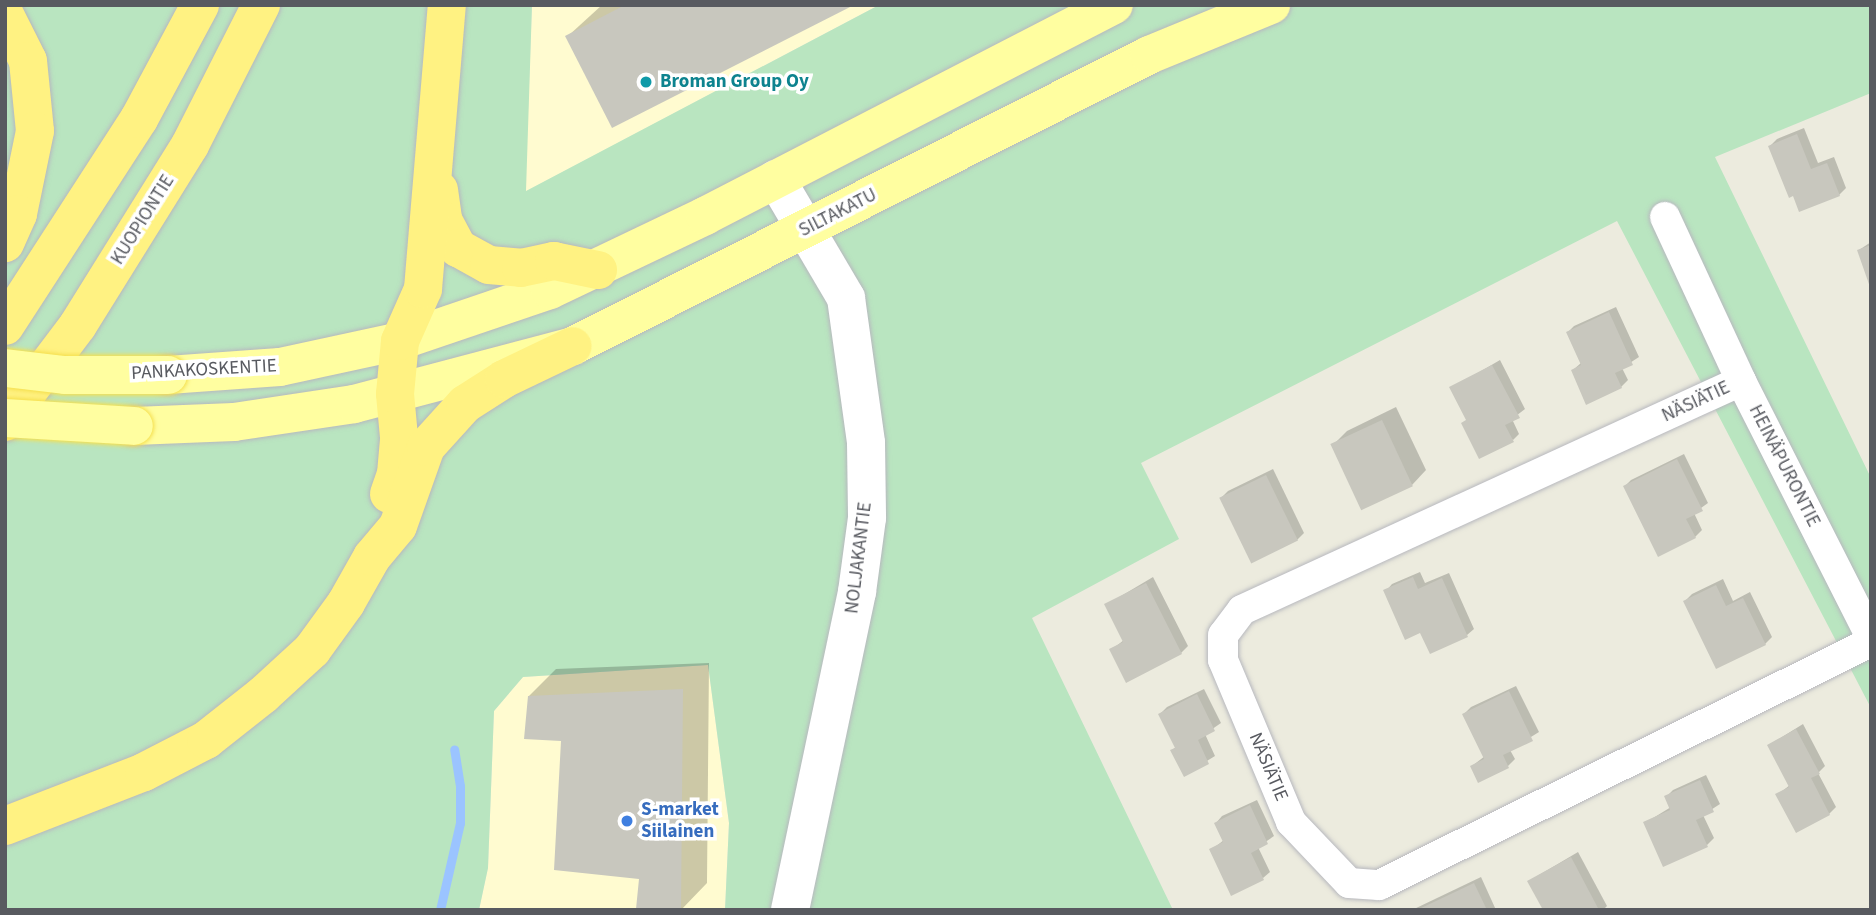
<!DOCTYPE html>
<meta charset="utf-8">
<style>
body{margin:0}
#map{position:relative;width:1876px;height:915px;overflow:hidden;background:#ecebde;font-family:"Source Sans 3",sans-serif}
div>[style]{position:absolute}
[style*='--x']{left:calc(var(--x)*1px);top:calc(var(--y)*1px);width:calc(var(--w)*1px);rotate:calc(var(--a)*1deg)}
.commercial>*{inset:0;background:#fffbd0}
.green>*{inset:0;background:#b9e5c0}
.shadow>*{inset:0;background:#0003}
.stream>*{height:9px;margin:-4.5px;padding:0 4.5px;transform-origin:4.5px;border-radius:4.5px;background:#9bc4ff}
.building>*{inset:0;background:#c8c7be;transform-origin:0 0}
.roads{filter:drop-shadow(0 0 2px #b7b8be) drop-shadow(0 0 2px #b7b8be)}
.minor>*{height:30px;margin:-15px;padding:0 15px;transform-origin:15px;border-radius:15px;background:#fff}
.secondary>*{height:38px;margin:-19px;padding:0 19px;transform-origin:19px;border-radius:19px;background:#fff}
.primary>*{height:38px;margin:-19px;padding:0 19px;transform-origin:19px;border-radius:19px;background:#fffea0}
.motorway>*{height:38px;margin:-19px;padding:0 19px;transform-origin:19px;border-radius:19px;background:#fff282}
.bridges{filter:drop-shadow(0 0 2px #f5df4e) drop-shadow(0 0 2px #f5df4e)}
.primary-bridge>*{height:38px;margin:-19px;padding:0 19px;transform-origin:19px;border-radius:19px;background:#fffea0}
.dots>*{width:19px;height:19px;translate:-50% -50%;box-sizing:border-box;border:4px solid #fff;border-radius:50%}
span{translate:-50% -50%;white-space:nowrap;text-align:center;line-height:1.15;-webkit-text-stroke:7px #fff;paint-order:stroke}
.culture-label{font-size:19px;color:#0d838f;font-weight:700}
.left{translate:0 -50%;text-align:left}
.street-label{font-size:19px;color:#585a60}
.shop-label{font-size:19px;color:#366cbe;font-weight:700}
.frame{position:absolute;inset:0;border:7px solid #585a60;pointer-events:none}
</style>
<div id="map">
<div class="commercial">
<i style="clip-path:polygon(532px 5px,879px 5px,525px 192px)"></i>
<i style="clip-path:polygon(708px 665px,729px 823px,725px 910px,479px 910px,488px 868px,494px 711px,523px 677px)"></i>
</div>
<div class="green">
<i style="clip-path:polygon(5px 5px,532px 5px,526px 191px,879px 5px,1871px 5px,1871px 93px,1715px 157px,1871px 478px,1871px 708px,1617px 221px,1141px 463px,1179px 539px,1032px 618px,1173px 910px,725px 910px,729px 823px,708px 665px,523px 677px,494px 711px,488px 868px,479px 910px,5px 910px)"></i>
</div>
<div class="shadow">
<i style="clip-path:polygon(602px 5px,850px 5px,568px 36px)"></i>
<i style="clip-path:polygon(1804px 128px,1818px 163px,1834px 157px,1846px 188px,1839px 195px,1794px 194px,1770px 146px,1777px 139px)"></i>
<i style="clip-path:polygon(1871px 242px,1871px 283px,1859px 250px)"></i>
<i style="clip-path:polygon(1616px 307px,1639px 357px,1622px 368px,1628px 380px,1621px 387px,1573px 370px,1581px 363px,1568px 332px,1574px 326px)"></i>
<i style="clip-path:polygon(1500px 360px,1525px 409px,1512px 419px,1519px 434px,1513px 440px,1452px 388px)"></i>
<i style="clip-path:polygon(1396px 407px,1426px 470px,1412px 485px,1333px 445px,1347px 431px)"></i>
<i style="clip-path:polygon(1684px 454px,1708px 503px,1694px 513px,1702px 530px,1695px 537px,1625px 486px,1631px 480px)"></i>
<i style="clip-path:polygon(1273px 469px,1304px 533px,1297px 540px,1221px 498px,1228px 491px)"></i>
<i style="clip-path:polygon(1420px 572px,1425px 583px,1449px 573px,1474px 629px,1467px 635px,1421px 631px,1386px 591px,1392px 584px)"></i>
<i style="clip-path:polygon(1153px 577px,1188px 646px,1181px 653px,1111px 650px,1124px 640px,1106px 605px)"></i>
<i style="clip-path:polygon(1723px 579px,1733px 601px,1750px 592px,1772px 637px,1765px 644px,1685px 601px,1692px 594px)"></i>
<i style="clip-path:polygon(709px 663px,707px 883px,681px 910px,671px 910px,641px 877px,563px 739px,529px 696px,556px 669px)"></i>
<i style="clip-path:polygon(1516px 686px,1539px 732px,1510px 750px,1515px 759px,1508px 766px,1479px 781px,1472px 766px,1485px 756px,1464px 714px,1471px 707px)"></i>
<i style="clip-path:polygon(1204px 689px,1221px 723px,1205px 734px,1215px 756px,1184px 775px,1172px 750px,1176px 747px,1160px 714px,1167px 707px)"></i>
<i style="clip-path:polygon(1803px 724px,1825px 766px,1818px 773px,1836px 807px,1829px 814px,1777px 795px,1790px 785px,1769px 745px)"></i>
<i style="clip-path:polygon(1706px 775px,1720px 804px,1703px 815px,1714px 838px,1707px 845px,1645px 823px,1671px 807px,1666px 797px,1673px 790px)"></i>
<i style="clip-path:polygon(1257px 800px,1274px 836px,1258px 847px,1270px 872px,1263px 878px,1211px 850px,1224px 840px,1216px 823px,1222px 816px)"></i>
<i style="clip-path:polygon(1578px 852px,1607px 906px,1603px 910px,1545px 910px,1529px 881px)"></i>
<i style="clip-path:polygon(1481px 877px,1496px 910px,1412px 910px)"></i>
</div>
<div class="stream">
<i style="--x:440;--y:910;--w:89;--a:-77.1"></i>
<i style="--x:460;--y:823;--w:37;--a:-90"></i>
<i style="--x:460;--y:786;--w:37;--a:-99"></i>
</div>
<div class="building">
<i style="clip-path:polygon(625px 5px,854px 5px,612px 128px,565px 36px)"></i>
<i style="clip-path:polygon(1797px 134px,1811px 169px,1827px 163px,1840px 196px,1799px 212px,1793px 196px,1789px 198px,1768px 146px)"></i>
<i style="clip-path:polygon(1871px 245px,1871px 287px,1870px 287px,1857px 250px)"></i>
<i style="clip-path:polygon(1609px 312px,1633px 365px,1615px 373px,1622px 388px,1586px 405px,1571px 370px,1581px 365px,1566px 332px)"></i>
<i style="clip-path:polygon(1492px 365px,1520px 418px,1505px 425px,1514px 442px,1479px 459px,1461px 423px,1466px 420px,1449px 387px)"></i>
<i style="left:1382px;top:420px;width:73px;height:57px;rotate:65deg"></i>
<i style="clip-path:polygon(1677px 459px,1703px 511px,1686px 519px,1696px 538px,1658px 557px,1623px 486px)"></i>
<i style="left:1266px;top:475px;width:73px;height:52px;rotate:64deg"></i>
<i style="clip-path:polygon(1413px 577px,1418px 589px,1442px 578px,1468px 637px,1430px 654px,1420px 633px,1405px 640px,1383px 590px)"></i>
<i style="clip-path:polygon(1146px 583px,1182px 654px,1126px 683px,1109px 649px,1123px 642px,1104px 604px)"></i>
<i style="clip-path:polygon(1716px 585px,1726px 606px,1743px 598px,1766px 645px,1716px 669px,1683px 601px)"></i>
<i style="clip-path:polygon(683px 689px,681px 910px,636px 909px,639px 879px,554px 870px,561px 741px,524px 739px,528px 696px)"></i>
<i style="clip-path:polygon(1509px 691px,1533px 741px,1503px 755px,1509px 768px,1478px 783px,1470px 766px,1484px 759px,1462px 714px)"></i>
<i style="clip-path:polygon(1197px 694px,1215px 731px,1198px 740px,1209px 764px,1184px 777px,1170px 750px,1175px 748px,1158px 714px)"></i>
<i style="clip-path:polygon(1796px 729px,1820px 774px,1811px 778px,1830px 815px,1796px 833px,1775px 794px,1789px 787px,1767px 745px)"></i>
<i style="clip-path:polygon(1700px 780px,1714px 812px,1696px 820px,1708px 847px,1663px 867px,1643px 822px,1670px 810px,1664px 796px)"></i>
<i style="clip-path:polygon(1250px 805px,1268px 844px,1251px 853px,1264px 880px,1231px 896px,1209px 849px,1223px 842px,1214px 823px)"></i>
<i style="clip-path:polygon(1571px 857px,1599px 910px,1543px 910px,1527px 881px)"></i>
<i style="clip-path:polygon(1474px 883px,1487px 910px,1417px 910px)"></i>
</div>
<div class="roads">
<div class="minor">
<i style="--x:1665;--y:217;--w:181;--a:65.1"></i>
<i style="--x:1741;--y:381;--w:287;--a:63.1"></i>
<i style="--x:1741;--y:381;--w:549;--a:155.35"></i>
<i style="--x:1242;--y:610;--w:31;--a:127"></i>
<i style="--x:1223;--y:635;--w:25;--a:90"></i>
<i style="--x:1223;--y:660;--w:176;--a:67.2"></i>
<i style="--x:1291;--y:822;--w:84;--a:46.4"></i>
<i style="--x:1349;--y:883;--w:30;--a:4"></i>
<i style="--x:1379;--y:885;--w:549;--a:-26.28"></i>
</div>
<div class="secondary">
<i style="--x:776;--y:179;--w:138;--a:59.5"></i>
<i style="--x:846;--y:298;--w:146;--a:82.1"></i>
<i style="--x:866;--y:443;--w:75;--a:89.2"></i>
<i style="--x:867;--y:518;--w:75;--a:97.7"></i>
<i style="--x:857;--y:592;--w:325;--a:101.9"></i>
</div>
<div class="primary">
<i style="--x:168;--y:375;--w:112;--a:-4.1"></i>
<i style="--x:280;--y:367;--w:123;--a:-12.2"></i>
<i style="--x:400;--y:341;--w:158;--a:-18.8"></i>
<i style="--x:550;--y:290;--w:172;--a:-25.5"></i>
<i style="--x:705;--y:216;--w:460;--a:-27.3"></i>
<i style="--x:134;--y:426;--w:100;--a:-2.3"></i>
<i style="--x:234;--y:422;--w:121;--a:-8.5"></i>
<i style="--x:354;--y:404;--w:227;--a:-14.8"></i>
<i style="--x:573;--y:346;--w:645;--a:-26.8"></i>
<i style="--x:1149;--y:55;--w:132;--a:-22.3"></i>
</div>
<div class="motorway">
<i style="--x:5;--y:15;--w:51;--a:63.4"></i>
<i style="--x:28;--y:61;--w:70;--a:84.3"></i>
<i style="--x:35;--y:131;--w:85;--a:101.6"></i>
<i style="--x:18;--y:214;--w:32;--a:114"></i>
<i style="--x:439;--y:190;--w:30;--a:82"></i>
<i style="--x:443;--y:220;--w:32;--a:62"></i>
<i style="--x:458;--y:248;--w:35;--a:29"></i>
<i style="--x:489;--y:265;--w:32;--a:5"></i>
<i style="--x:521;--y:268;--w:34;--a:-12"></i>
<i style="--x:554;--y:261;--w:45;--a:11.6"></i>
<i style="--x:5;--y:326;--w:247;--a:-57.1"></i>
<i style="--x:139;--y:119;--w:129;--a:-61.8"></i>
<i style="--x:5;--y:422;--w:121;--a:-53"></i>
<i style="--x:78;--y:325;--w:212;--a:-58.1"></i>
<i style="--x:190;--y:145;--w:157;--a:-63.1"></i>
<i style="--x:389;--y:494;--w:21;--a:-71"></i>
<i style="--x:396;--y:474;--w:37;--a:-85"></i>
<i style="--x:399;--y:437;--w:43;--a:-95.3"></i>
<i style="--x:395;--y:394;--w:53;--a:-84.6"></i>
<i style="--x:400;--y:341;--w:57;--a:-66.1"></i>
<i style="--x:423;--y:289;--w:285;--a:-85.2"></i>
<i style="--x:5;--y:826;--w:149;--a:-21.2"></i>
<i style="--x:144;--y:772;--w:70;--a:-27.3"></i>
<i style="--x:206;--y:740;--w:73;--a:-38.3"></i>
<i style="--x:263;--y:695;--w:67;--a:-42.6"></i>
<i style="--x:312;--y:650;--w:58;--a:-54.1"></i>
<i style="--x:346;--y:603;--w:53;--a:-60.5"></i>
<i style="--x:372;--y:557;--w:40;--a:-50"></i>
<i style="--x:398;--y:526;--w:84;--a:-70.5"></i>
<i style="--x:426;--y:447;--w:58;--a:-47.8"></i>
<i style="--x:465;--y:404;--w:46;--a:-32.7"></i>
<i style="--x:504;--y:379;--w:76;--a:-25.6"></i>
</div>
</div>
<div class="bridges">
<div class="primary-bridge">
<i style="--x:5;--y:368;--w:60;--a:6.7"></i>
<i style="--x:65;--y:375;--w:103;--a:0"></i>
<i style="--x:5;--y:418;--w:129;--a:3.5"></i>
</div>
</div>
<div class="dots">
<i style="left:646px;top:82px;background:#0f9aa8"></i>
<i style="left:627px;top:821px;background:#3f7fe0"></i>
</div>
<div class="culture-label">
<span class="left" style="left:660px;top:82px">Broman Group Oy</span>
</div>
<div class="street-label">
<span style="left:838px;top:213px;rotate:-27deg">SILTAKATU</span>
<span style="left:143px;top:220px;rotate:-58deg">KUOPIONTIE</span>
<span style="left:204px;top:370px;rotate:-3deg">PANKAKOSKENTIE</span>
<span style="left:1696px;top:402px;rotate:-25deg">NÄSIÄTIE</span>
<span style="left:1784px;top:466px;rotate:63deg">HEINÄPURONTIE</span>
<span style="left:859px;top:558px;rotate:-83deg">NOLJAKANTIE</span>
<span style="left:1268px;top:767px;rotate:67deg">NÄSIÄTIE</span>
</div>
<div class="shop-label">
<span class="left" style="left:641px;top:821px">S-market<br>Siilainen</span>
</div>
<div class="frame"></div>
</div>
